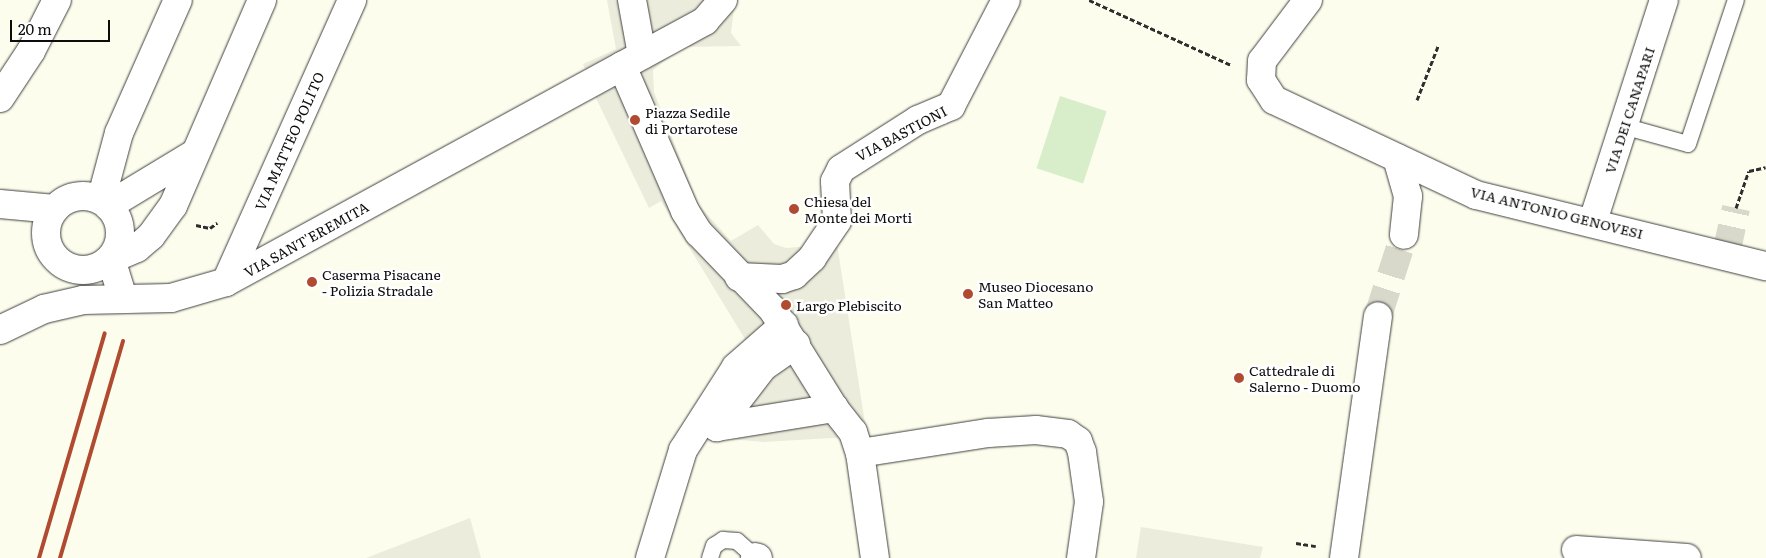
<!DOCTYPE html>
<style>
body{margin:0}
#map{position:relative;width:1766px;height:558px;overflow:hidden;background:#fcfdec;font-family:Literata,serif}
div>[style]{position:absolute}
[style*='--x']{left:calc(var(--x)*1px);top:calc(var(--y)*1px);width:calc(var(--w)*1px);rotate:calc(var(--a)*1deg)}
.pitch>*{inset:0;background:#d8edca;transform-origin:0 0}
.plaza>*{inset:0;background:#ececdc}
.street-tunnel>*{height:28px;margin-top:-14px;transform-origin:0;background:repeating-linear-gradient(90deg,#d8d9ca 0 28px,transparent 0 42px)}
.path>*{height:3px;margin-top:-1.5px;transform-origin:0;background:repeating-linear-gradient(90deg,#2e2e2e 0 5px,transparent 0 7.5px)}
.roads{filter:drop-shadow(0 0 1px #3f3f3f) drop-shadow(0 0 1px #3f3f3f)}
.lane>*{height:16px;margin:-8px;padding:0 8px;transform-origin:8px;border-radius:8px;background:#fff}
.street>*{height:28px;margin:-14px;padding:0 14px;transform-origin:14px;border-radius:14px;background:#fff}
.street>.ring{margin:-14px;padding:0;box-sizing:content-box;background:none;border:28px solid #fff;border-radius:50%}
.rail>*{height:4px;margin:-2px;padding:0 2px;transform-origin:2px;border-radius:2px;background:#b04a30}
.dots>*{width:14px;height:14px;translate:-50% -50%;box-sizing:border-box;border:2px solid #fff;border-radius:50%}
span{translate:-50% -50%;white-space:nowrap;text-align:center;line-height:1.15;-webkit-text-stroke:5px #fff;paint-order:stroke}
.street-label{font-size:14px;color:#0c0c0c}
.poi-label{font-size:14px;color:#0c0c0c}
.left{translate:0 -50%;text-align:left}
.scale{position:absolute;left:10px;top:20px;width:100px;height:22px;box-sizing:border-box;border:2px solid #0c0c0c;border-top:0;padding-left:6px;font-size:15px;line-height:18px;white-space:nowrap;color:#0c0c0c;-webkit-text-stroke:4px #fff;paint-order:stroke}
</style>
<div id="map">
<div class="pitch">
<i style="left:1060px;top:96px;width:49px;height:76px;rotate:18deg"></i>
</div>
<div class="plaza">
<i style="clip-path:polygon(607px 0,735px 0,731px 33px,741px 46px,682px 47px,653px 70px,654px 92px,698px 204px,731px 241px,758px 225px,774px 244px,786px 248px,837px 244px,867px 436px,763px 442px,696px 436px,751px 349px,661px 201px,649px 208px,596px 98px,583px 64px,616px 49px)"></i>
<i style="clip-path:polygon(470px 518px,481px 558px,366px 558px)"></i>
<i style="clip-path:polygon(1141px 527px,1263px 547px,1260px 558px,1136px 558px)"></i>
</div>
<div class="street-tunnel">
<i style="--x:1726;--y:254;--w:47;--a:-77.7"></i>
<i style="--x:1378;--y:316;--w:85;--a:-72.2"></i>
</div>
<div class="path">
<i style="--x:1089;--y:0;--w:156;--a:24.6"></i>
<i style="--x:1417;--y:100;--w:58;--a:-68.7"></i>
<i style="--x:1736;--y:208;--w:39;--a:-71"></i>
<i style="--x:1749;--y:171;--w:17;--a:-13"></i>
<i style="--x:196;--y:225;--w:14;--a:12"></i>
<i style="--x:210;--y:228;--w:9;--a:-36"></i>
<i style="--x:1296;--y:543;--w:20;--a:9"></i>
</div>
<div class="roads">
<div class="lane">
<i style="--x:1623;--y:126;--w:67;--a:15.5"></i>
<i style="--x:1688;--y:144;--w:152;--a:-71.6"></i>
<i style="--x:710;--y:558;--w:13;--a:-72"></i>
<i style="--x:714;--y:546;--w:11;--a:-34"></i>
<i style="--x:723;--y:540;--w:14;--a:4"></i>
<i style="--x:737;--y:541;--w:24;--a:42"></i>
</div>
<div class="street">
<i style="--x:632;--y:0;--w:56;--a:79.7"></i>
<i style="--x:723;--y:0;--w:28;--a:131"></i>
<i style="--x:705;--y:21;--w:94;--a:151.5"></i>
<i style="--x:622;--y:66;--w:158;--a:66.5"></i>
<i style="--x:685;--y:211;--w:26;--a:58"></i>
<i style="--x:699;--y:233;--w:107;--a:46.1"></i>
<i style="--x:773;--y:310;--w:115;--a:58.1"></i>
<i style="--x:834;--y:408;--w:31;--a:52"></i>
<i style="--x:853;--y:432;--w:22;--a:72"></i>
<i style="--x:860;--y:453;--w:106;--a:81.9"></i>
<i style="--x:1308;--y:0;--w:76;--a:127"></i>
<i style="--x:1262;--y:61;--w:19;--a:93"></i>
<i style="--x:1261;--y:80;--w:24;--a:57"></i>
<i style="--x:1274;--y:100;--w:223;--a:25.2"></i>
<i style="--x:1476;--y:195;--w:299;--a:13.8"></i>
<i style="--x:0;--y:98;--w:56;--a:-56.6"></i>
<i style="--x:31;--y:51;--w:57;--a:-63"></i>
<i style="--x:1397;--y:158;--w:40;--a:74"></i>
<i style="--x:1408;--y:196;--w:39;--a:96"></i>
<i class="ring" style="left:46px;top:196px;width:46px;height:46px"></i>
<i style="--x:101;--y:200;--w:69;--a:-75"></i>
<i style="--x:119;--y:133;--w:145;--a:-66.1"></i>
<i style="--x:0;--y:204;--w:55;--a:5.2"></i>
<i style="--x:108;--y:206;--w:100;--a:-31.2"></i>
<i style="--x:1593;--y:221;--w:232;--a:-72.2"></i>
<i style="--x:739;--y:277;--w:43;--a:2.7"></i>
<i style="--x:782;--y:279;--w:13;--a:-18"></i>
<i style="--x:794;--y:275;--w:25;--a:-43"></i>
<i style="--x:812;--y:258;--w:45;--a:-56"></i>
<i style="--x:837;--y:221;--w:40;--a:-92.9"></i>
<i style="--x:835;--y:181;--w:13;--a:-63"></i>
<i style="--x:841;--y:169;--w:91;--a:-32.5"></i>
<i style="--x:918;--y:120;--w:36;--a:-23"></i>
<i style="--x:951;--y:106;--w:119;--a:-62.6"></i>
<i style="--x:226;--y:282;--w:309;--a:-65.9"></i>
<i style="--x:123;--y:298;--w:41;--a:-107.1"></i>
<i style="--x:111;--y:259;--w:28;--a:-23"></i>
<i style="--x:137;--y:248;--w:18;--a:-41"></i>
<i style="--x:151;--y:236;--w:37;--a:-54"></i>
<i style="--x:173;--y:206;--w:224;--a:-66.6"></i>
<i style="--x:0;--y:330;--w:49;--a:-25.5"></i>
<i style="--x:44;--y:309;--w:40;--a:-13"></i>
<i style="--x:83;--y:300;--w:88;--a:-1.3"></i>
<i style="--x:171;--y:298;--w:57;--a:-16.2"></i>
<i style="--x:226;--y:282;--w:451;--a:-28.6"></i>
<i style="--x:796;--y:344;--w:40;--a:145.1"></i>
<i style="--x:763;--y:367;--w:76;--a:127.5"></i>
<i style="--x:717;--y:427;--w:119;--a:-9.2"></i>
<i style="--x:860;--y:453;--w:130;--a:-8.9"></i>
<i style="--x:988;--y:433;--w:48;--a:-3.6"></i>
<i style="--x:1036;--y:430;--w:32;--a:7"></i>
<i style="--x:1068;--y:434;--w:12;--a:35"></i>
<i style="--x:1078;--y:441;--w:12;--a:70"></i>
<i style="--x:1082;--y:452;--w:50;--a:82"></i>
<i style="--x:1089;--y:502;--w:57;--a:98.1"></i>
<i style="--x:1576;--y:550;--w:111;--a:4.1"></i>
<i style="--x:755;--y:557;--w:3;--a:18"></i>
<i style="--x:650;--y:558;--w:113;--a:-73"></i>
<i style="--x:683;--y:450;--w:98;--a:-57.4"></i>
<i style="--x:736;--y:367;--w:64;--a:-41.2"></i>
<i style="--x:1344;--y:558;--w:244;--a:-82"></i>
</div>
</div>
<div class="rail">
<i style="--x:39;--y:558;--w:234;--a:-73.7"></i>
<i style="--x:60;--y:558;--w:226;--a:-73.8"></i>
</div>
<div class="dots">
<i style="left:635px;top:120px;background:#b04a30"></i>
<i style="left:794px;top:209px;background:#b04a30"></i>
<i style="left:312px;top:282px;background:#b04a30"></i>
<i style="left:968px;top:294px;background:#b04a30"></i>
<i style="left:786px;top:305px;background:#b04a30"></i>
<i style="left:1239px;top:378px;background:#b04a30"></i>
</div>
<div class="street-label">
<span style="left:1629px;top:110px;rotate:-72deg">VIA DEI CANAPARI</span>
<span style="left:901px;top:133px;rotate:-28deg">VIA BASTIONI</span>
<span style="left:289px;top:141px;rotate:-66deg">VIA MATTEO POLITO</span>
<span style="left:1557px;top:212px;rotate:14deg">VIA ANTONIO GENOVESI</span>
<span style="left:306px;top:239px;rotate:-29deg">VIA SANT'EREMITA</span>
</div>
<div class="poi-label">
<span class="left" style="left:645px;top:120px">Piazza Sedile<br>di Portarotese</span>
<span class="left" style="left:804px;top:209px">Chiesa del<br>Monte dei Morti</span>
<span class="left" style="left:322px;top:282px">Caserma Pisacane<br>- Polizia Stradale</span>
<span class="left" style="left:978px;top:294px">Museo Diocesano<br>San Matteo</span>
<span class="left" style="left:796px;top:305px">Largo Plebiscito</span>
<span class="left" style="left:1249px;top:378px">Cattedrale di<br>Salerno - Duomo</span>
</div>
<div class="scale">20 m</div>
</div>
